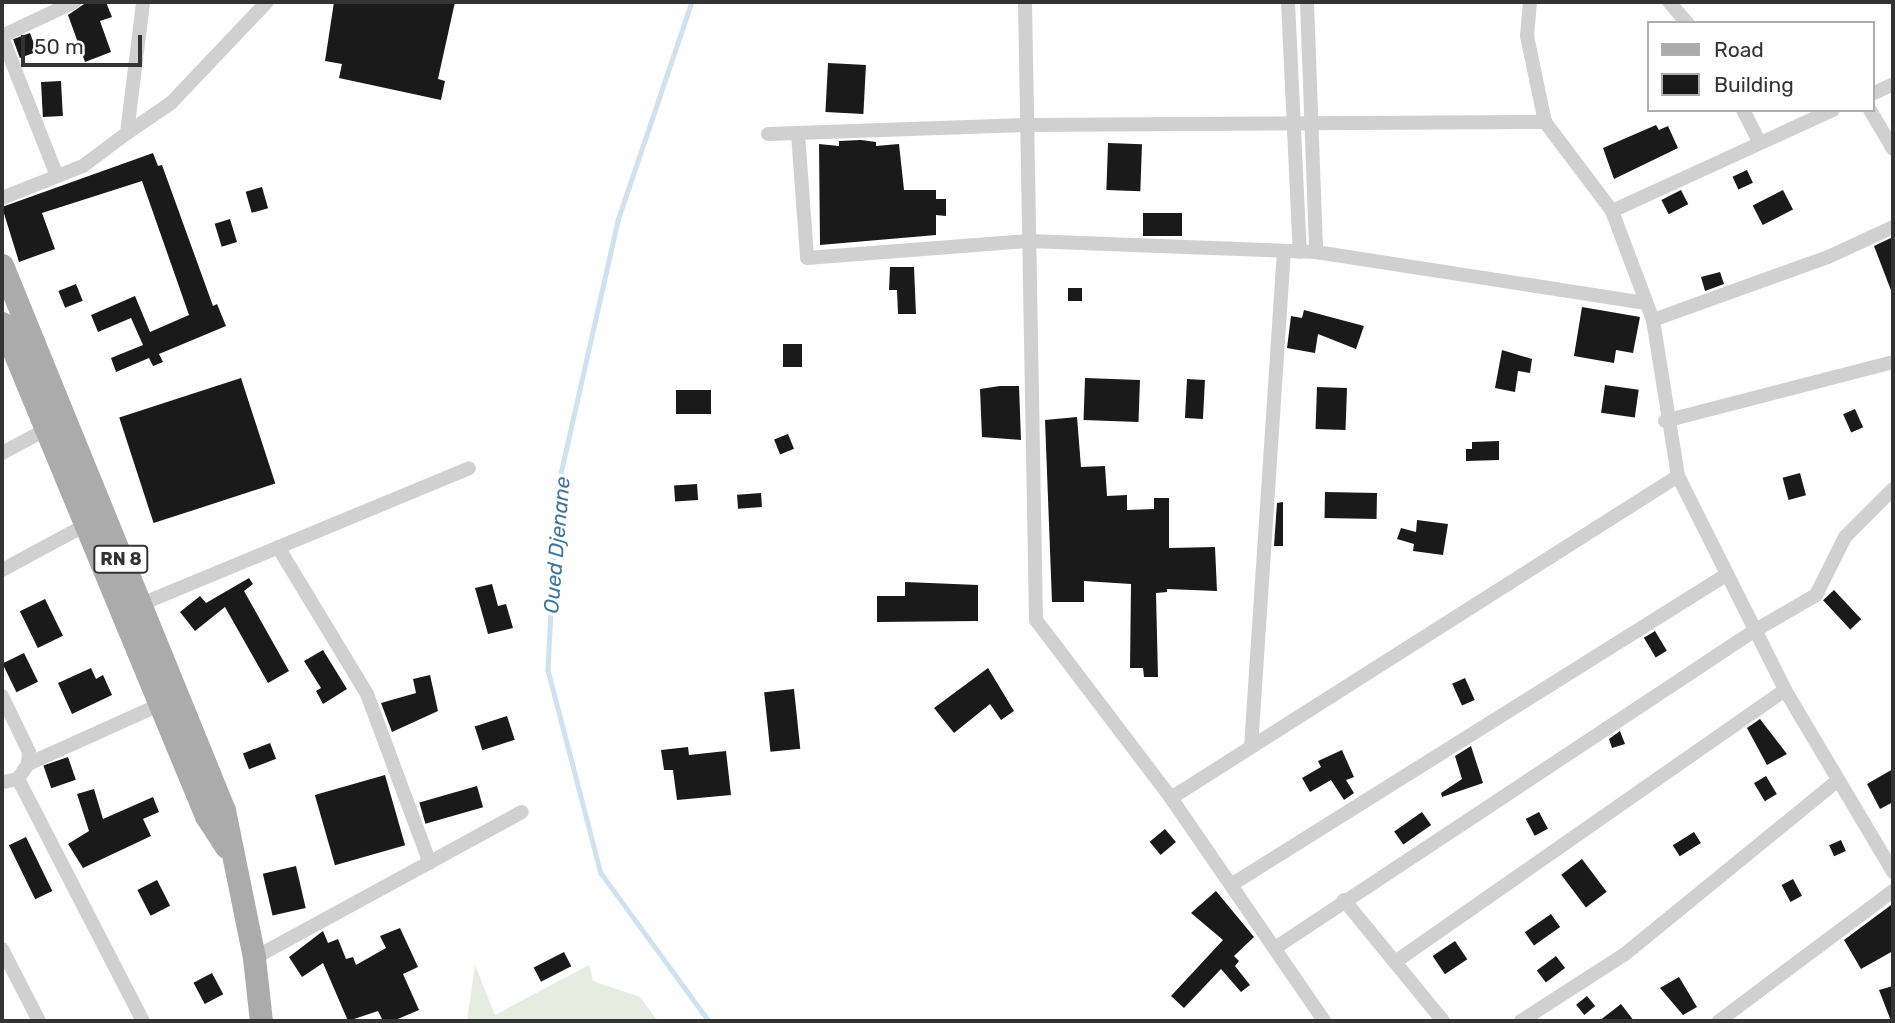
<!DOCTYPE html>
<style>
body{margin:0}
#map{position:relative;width:1895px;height:1023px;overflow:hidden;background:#fff;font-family:Rubik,sans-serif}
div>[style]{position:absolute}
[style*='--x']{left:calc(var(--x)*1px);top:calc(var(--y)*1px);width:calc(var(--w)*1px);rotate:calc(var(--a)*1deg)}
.green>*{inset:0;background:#e6ecdf}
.stream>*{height:4.5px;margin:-2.25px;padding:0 2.25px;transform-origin:2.25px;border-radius:2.25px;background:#cfe2ee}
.building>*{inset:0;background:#1a1a1a;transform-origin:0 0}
.minor>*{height:14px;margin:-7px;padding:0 7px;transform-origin:7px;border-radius:7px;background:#d0d0d0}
.primary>*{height:23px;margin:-11.5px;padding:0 11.5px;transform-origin:11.5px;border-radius:11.5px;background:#ababab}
span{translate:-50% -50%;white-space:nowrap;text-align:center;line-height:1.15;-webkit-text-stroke:7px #fff;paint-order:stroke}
.shield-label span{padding:2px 5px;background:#fff;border:2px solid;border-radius:5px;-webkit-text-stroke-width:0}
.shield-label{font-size:18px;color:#333;font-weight:700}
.water-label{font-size:21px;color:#3f7597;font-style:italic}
.frame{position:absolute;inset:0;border:4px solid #333;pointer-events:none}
.legend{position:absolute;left:1647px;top:21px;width:228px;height:91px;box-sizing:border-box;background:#fff;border:2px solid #adadad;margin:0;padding:9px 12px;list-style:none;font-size:21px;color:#333}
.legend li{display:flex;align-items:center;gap:14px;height:35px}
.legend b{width:35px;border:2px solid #adadad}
.scale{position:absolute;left:21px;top:35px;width:121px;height:32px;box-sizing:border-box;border:4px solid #333;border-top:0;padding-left:9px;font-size:21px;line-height:24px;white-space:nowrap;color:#333;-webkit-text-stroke:5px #fff;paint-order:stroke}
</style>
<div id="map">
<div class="green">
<i style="clip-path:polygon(475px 965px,495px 1015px,589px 965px,593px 981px,640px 997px,658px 1021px,467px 1021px)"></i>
</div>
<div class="stream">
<i style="--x:692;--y:2;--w:231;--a:108.7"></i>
<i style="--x:618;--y:221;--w:278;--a:102.7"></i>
<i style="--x:557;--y:492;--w:178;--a:92.9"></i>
<i style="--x:548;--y:670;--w:210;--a:75.4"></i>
<i style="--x:601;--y:873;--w:183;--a:53.9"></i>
</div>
<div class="building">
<i style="clip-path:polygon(106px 2px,112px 17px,100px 21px,111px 52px,85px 62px,68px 15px,87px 2px)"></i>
<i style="clip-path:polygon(334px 2px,455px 2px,438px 79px,445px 81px,441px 100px,339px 78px,342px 64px,325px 61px)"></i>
<i style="left:30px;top:33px;width:20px;height:18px;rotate:70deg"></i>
<i style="left:828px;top:63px;width:38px;height:49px;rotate:3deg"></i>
<i style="left:61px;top:81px;width:35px;height:20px;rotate:87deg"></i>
<i style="clip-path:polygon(1656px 125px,1659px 130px,1668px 126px,1678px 148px,1614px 179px,1603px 148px)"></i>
<i style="clip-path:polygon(861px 140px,876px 142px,876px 146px,899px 144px,904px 190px,936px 190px,936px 199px,946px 199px,946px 216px,936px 215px,936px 235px,820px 245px,819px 144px,839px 146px,839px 141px)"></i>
<i style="left:1108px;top:143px;width:34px;height:47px;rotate:2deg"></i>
<i style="clip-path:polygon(153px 153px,158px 166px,162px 165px,213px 306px,217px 304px,226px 326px,159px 354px,163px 362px,153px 366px,149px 358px,116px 372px,111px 358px,143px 345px,131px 318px,98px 332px,91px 315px,135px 296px,150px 332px,189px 315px,142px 181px,42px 213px,55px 249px,19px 262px,2px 207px)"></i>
<i style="left:1747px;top:170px;width:14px;height:16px;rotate:65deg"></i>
<i style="left:262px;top:187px;width:22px;height:17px;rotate:74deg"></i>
<i style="left:1681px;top:190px;width:16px;height:22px;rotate:63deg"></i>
<i style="left:1783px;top:190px;width:22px;height:34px;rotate:63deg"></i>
<i style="left:1143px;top:213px;width:39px;height:23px"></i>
<i style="left:230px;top:219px;width:24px;height:16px;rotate:73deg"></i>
<i style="clip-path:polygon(1893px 237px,1893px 293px,1892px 293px,1874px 246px)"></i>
<i style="clip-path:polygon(890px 267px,914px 267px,916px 314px,898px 314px,897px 290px,889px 290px)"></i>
<i style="clip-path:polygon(1720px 272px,1724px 284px,1705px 291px,1701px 277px)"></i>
<i style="left:76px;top:284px;width:18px;height:19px;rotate:68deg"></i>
<i style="left:1068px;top:288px;width:14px;height:13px"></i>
<i style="clip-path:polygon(1582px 307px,1640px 317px,1633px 353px,1616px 350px,1614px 363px,1574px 356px)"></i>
<i style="clip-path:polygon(1304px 310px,1364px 326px,1356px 349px,1318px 334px,1315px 353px,1287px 348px,1291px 316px,1302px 318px)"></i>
<i style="left:783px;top:344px;width:19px;height:23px"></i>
<i style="clip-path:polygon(1502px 350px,1532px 359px,1530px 373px,1518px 371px,1515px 392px,1495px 388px)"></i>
<i style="left:241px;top:378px;width:111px;height:128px;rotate:72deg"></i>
<i style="left:1085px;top:378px;width:55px;height:42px;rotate:2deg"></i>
<i style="left:1187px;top:379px;width:18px;height:39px;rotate:3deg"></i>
<i style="left:1605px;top:385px;width:34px;height:28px;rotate:8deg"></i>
<i style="clip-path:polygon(1000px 386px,1019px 386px,1021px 440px,982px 437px,980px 389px)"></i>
<i style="left:1317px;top:387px;width:30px;height:42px;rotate:2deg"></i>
<i style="left:676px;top:390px;width:35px;height:24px"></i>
<i style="left:1855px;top:409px;width:20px;height:13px;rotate:66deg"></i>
<i style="clip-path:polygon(1077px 417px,1081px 467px,1105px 466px,1107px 496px,1127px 495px,1127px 510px,1154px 509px,1154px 498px,1169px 498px,1169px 548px,1215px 547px,1217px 591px,1167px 589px,1167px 592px,1156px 593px,1158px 677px,1144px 677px,1143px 668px,1130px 668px,1131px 584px,1084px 581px,1084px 602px,1052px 602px,1045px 420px)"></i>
<i style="left:788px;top:434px;width:16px;height:15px;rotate:68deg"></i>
<i style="clip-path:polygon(1499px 441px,1499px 460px,1466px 461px,1466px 449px,1472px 449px,1472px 442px)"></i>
<i style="left:1800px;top:473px;width:23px;height:18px;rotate:75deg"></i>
<i style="left:697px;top:484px;width:16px;height:23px;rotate:86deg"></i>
<i style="left:1325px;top:492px;width:52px;height:26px;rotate:1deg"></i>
<i style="left:761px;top:493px;width:14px;height:24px;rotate:86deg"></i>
<i style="clip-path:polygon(1283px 502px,1283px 546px,1274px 546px,1277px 503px)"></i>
<i style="clip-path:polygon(1417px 520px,1448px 524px,1443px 555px,1413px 551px,1414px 544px,1397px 539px,1401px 528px,1416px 532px)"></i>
<i style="clip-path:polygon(249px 578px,253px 584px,244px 591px,289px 671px,268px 683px,225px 607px,195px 631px,180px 612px,200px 596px,206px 603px)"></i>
<i style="clip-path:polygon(905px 582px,978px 585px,978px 621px,877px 622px,877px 596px,905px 596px)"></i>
<i style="clip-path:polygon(492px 584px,498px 606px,506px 604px,513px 628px,488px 634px,475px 588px)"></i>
<i style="left:1834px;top:590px;width:40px;height:15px;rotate:47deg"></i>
<i style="left:45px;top:599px;width:41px;height:28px;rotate:64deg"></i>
<i style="left:1655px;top:631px;width:23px;height:13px;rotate:59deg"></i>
<i style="clip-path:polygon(323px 650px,347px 689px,323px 704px,316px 691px,321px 688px,304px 661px)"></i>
<i style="left:24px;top:653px;width:32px;height:24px;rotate:64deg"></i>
<i style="clip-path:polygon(91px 668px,96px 679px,103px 675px,112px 695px,72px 714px,58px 683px)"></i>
<i style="clip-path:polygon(988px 668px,1014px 711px,1001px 720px,990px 704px,954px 733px,934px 708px)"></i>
<i style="clip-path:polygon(430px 675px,438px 711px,392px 732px,381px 703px,416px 693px,413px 679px)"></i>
<i style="left:1465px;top:678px;width:24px;height:14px;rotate:66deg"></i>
<i style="left:794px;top:689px;width:60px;height:30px;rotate:84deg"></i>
<i style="left:507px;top:716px;width:25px;height:34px;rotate:72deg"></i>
<i style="clip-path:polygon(1760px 719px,1787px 754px,1767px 765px,1747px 728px)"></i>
<i style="clip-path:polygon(1620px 731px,1625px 744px,1612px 748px,1609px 739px)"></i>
<i style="left:270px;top:743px;width:17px;height:29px;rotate:69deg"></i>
<i style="clip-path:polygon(1471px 746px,1483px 783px,1442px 797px,1441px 793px,1462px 779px,1455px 756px)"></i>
<i style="clip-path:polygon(688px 747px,689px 755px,726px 751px,731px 795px,677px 800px,673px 770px,664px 770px,661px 750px)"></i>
<i style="clip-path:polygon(1342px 750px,1354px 777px,1346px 780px,1354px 793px,1344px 800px,1331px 780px,1310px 792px,1302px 778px,1321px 767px,1318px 761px)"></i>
<i style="left:68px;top:757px;width:24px;height:26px;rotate:71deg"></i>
<i style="clip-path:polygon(1893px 769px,1893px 802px,1880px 809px,1867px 784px)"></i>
<i style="left:385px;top:775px;width:73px;height:73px;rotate:74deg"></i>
<i style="left:1766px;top:776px;width:21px;height:14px;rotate:59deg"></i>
<i style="left:477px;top:786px;width:22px;height:60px;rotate:74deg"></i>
<i style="clip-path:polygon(94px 789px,103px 819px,153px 797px,159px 812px,143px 819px,151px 836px,83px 868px,68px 844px,89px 831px,77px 794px)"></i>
<i style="left:1422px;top:812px;width:16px;height:34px;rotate:55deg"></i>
<i style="left:1539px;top:812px;width:19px;height:15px;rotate:62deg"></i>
<i style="left:1165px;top:829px;width:17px;height:20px;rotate:50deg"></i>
<i style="left:1694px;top:832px;width:13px;height:25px;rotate:58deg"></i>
<i style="left:26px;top:837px;width:60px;height:19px;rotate:64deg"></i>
<i style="left:1841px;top:840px;width:12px;height:13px;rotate:66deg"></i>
<i style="left:1582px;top:859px;width:41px;height:26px;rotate:53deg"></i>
<i style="left:296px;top:866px;width:43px;height:34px;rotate:77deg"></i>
<i style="left:1793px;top:879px;width:19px;height:13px;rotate:62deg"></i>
<i style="left:157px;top:880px;width:29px;height:22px;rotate:63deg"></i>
<i style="clip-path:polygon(1216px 891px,1254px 937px,1234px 956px,1239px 961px,1235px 966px,1250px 985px,1241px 992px,1221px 969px,1184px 1008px,1171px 996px,1223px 940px,1191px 913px)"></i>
<i style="clip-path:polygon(1891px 905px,1893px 951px,1861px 969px,1844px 940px)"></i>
<i style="left:1551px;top:914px;width:16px;height:32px;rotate:55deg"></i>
<i style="clip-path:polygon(400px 928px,418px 967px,403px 974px,419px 1010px,393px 1021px,383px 1021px,378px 1011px,348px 1021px,323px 963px,302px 977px,289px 957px,323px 931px,328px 943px,338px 939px,346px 959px,353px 957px,356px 965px,386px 948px,380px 936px)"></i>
<i style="left:1455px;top:941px;width:22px;height:27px;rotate:56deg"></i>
<i style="left:564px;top:952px;width:16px;height:34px;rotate:63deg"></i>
<i style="left:1556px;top:956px;width:15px;height:24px;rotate:53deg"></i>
<i style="left:212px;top:973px;width:24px;height:21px;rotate:62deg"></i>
<i style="clip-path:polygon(1679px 977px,1697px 1007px,1683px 1015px,1660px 988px)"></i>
<i style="clip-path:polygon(1893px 986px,1893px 1021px,1891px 1021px,1879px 990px)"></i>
<i style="left:1587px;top:996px;width:13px;height:14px;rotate:51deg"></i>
<i style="clip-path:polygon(1621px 1004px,1634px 1021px,1599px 1021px)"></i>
</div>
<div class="minor">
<i style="--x:1025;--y:2;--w:618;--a:88.98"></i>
<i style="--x:1036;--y:620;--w:223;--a:52.8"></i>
<i style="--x:1171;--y:798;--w:270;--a:55.5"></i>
<i style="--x:1288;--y:2;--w:250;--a:87.3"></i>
<i style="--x:1307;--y:2;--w:250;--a:87.9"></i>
<i style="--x:1530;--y:2;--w:34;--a:95"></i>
<i style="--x:1527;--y:36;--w:88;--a:78.2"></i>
<i style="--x:1545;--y:122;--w:111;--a:53"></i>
<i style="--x:1612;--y:211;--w:116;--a:69.4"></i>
<i style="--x:1653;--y:320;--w:158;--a:80.9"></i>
<i style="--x:1678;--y:476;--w:239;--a:63.4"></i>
<i style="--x:1785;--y:690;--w:212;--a:59.3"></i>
<i style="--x:1669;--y:2;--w:28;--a:49"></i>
<i style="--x:2;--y:36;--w:80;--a:-25.3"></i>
<i style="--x:2;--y:37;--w:149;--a:68.4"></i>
<i style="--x:1872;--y:94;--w:23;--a:-25"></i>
<i style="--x:1743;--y:110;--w:35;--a:63"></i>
<i style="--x:1870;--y:110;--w:45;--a:59.5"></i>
<i style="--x:127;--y:133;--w:53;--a:-34.3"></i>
<i style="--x:171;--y:103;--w:139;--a:-46.5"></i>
<i style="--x:768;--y:134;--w:256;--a:-2"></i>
<i style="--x:1024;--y:125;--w:521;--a:-0.33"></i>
<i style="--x:798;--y:134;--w:124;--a:85.8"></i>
<i style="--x:807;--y:258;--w:223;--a:-4.4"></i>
<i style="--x:1029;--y:241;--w:287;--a:2.2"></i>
<i style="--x:1316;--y:252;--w:334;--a:8.8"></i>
<i style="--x:2;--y:198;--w:87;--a:-21.6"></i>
<i style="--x:83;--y:166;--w:55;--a:-36.9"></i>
<i style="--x:127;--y:133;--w:132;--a:-83"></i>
<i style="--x:1612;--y:211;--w:243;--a:-24.6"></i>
<i style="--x:1653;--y:320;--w:186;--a:-19.8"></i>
<i style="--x:1828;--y:257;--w:72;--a:-24.8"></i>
<i style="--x:1665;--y:421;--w:236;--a:-14.5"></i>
<i style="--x:2;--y:453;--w:49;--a:-28.1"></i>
<i style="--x:278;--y:547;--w:172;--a:58.8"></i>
<i style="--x:367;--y:694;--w:180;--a:69.6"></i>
<i style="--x:2;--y:570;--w:103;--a:-28.3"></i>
<i style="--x:139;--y:605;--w:357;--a:-22.5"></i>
<i style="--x:2;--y:696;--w:62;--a:64.3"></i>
<i style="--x:29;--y:752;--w:12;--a:95"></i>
<i style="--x:28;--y:764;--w:18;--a:124"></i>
<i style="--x:18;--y:779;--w:16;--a:169"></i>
<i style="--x:1251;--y:747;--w:497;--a:-86.2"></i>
<i style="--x:28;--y:764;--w:144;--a:-24.2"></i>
<i style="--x:18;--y:779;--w:272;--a:62.7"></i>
<i style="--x:1171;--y:798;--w:601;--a:-32.42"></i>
<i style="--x:1231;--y:885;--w:584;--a:-32.06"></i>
<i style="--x:1344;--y:900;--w:156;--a:50.7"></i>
<i style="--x:1275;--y:948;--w:574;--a:-33.5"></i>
<i style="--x:1754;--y:631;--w:72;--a:-30.1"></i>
<i style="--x:1816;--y:595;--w:65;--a:-63.4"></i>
<i style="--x:1845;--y:537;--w:68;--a:-45"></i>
<i style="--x:2;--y:949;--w:81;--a:62.8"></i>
<i style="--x:254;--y:958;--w:305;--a:-28.6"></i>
<i style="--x:1395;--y:962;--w:475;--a:-34.9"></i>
<i style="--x:1521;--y:1021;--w:124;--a:-32.8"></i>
<i style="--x:1625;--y:954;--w:275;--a:-39.2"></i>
<i style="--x:1719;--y:1021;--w:217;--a:-36.8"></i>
</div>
<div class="primary">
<i style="--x:2;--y:265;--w:588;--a:67.84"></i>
<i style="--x:224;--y:810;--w:151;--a:78.5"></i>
<i style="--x:254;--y:958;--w:63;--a:83.7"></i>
<i style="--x:2;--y:323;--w:534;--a:67.52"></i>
<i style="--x:206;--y:816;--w:37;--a:57"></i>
</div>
<div class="shield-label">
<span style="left:121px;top:559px">RN 8</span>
</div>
<div class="water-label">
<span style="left:557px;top:545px;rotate:-85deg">Oued Djenane</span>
</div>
<div class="frame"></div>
<ul class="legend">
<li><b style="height:9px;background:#ababab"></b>Road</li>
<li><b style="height:19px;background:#1a1a1a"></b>Building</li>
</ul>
<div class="scale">50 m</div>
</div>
